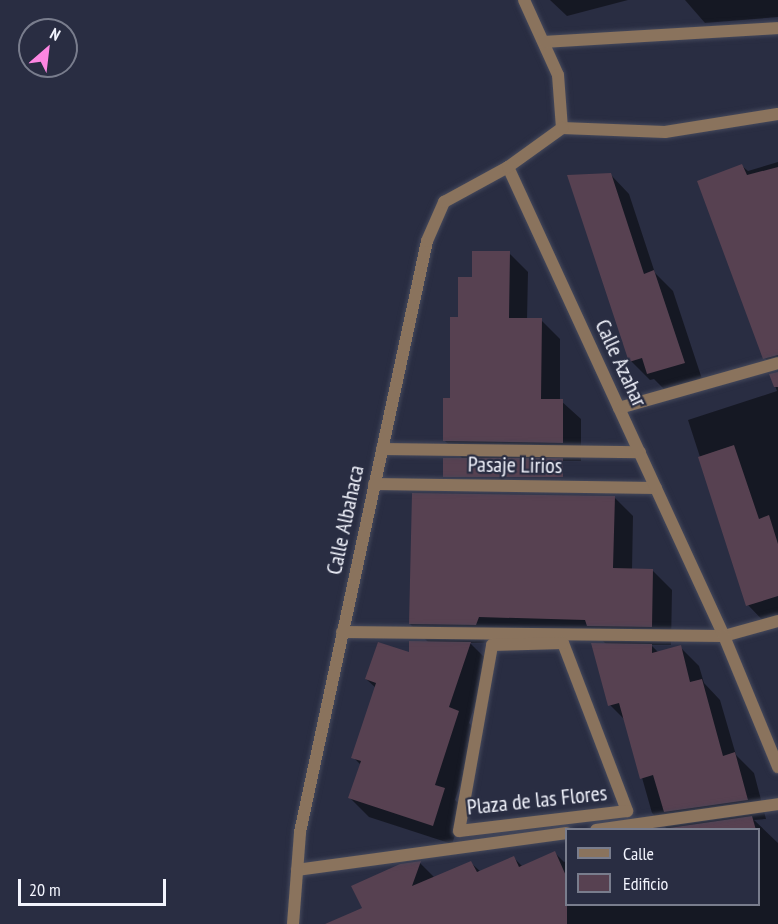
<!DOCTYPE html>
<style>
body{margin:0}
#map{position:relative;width:778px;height:924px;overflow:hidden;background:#292d42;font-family:"PT Sans Narrow",sans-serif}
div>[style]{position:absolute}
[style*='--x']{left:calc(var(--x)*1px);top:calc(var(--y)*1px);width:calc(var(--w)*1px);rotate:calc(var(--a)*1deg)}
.shadow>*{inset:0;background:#0007}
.building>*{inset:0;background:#574151;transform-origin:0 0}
.roads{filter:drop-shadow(0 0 2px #45495c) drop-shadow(0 0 2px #45495c)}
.pedestrian>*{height:12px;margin:-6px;padding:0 6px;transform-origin:6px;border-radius:6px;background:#8a735d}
.minor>*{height:12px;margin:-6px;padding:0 6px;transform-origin:6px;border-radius:6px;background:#8a735d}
span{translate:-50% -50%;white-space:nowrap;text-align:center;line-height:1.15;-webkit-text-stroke:4.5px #292d42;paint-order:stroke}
.street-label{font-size:22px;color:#f2f4fd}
.legend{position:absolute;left:565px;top:828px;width:195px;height:78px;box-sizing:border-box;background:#292d42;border:2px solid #797d8d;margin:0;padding:8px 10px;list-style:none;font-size:18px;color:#f2f4fd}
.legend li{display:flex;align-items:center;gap:12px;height:30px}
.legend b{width:30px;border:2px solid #797d8d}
.north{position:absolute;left:18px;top:18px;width:60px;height:60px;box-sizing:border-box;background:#292d42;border:2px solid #797d8d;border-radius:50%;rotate:28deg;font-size:16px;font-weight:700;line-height:24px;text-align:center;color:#f2f4fd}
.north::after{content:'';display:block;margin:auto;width:21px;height:27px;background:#fd86e2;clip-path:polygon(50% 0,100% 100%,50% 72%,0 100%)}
.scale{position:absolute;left:18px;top:879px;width:148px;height:27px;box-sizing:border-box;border:3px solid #f2f4fd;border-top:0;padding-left:8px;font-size:18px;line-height:21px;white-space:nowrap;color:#f2f4fd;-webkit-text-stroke:4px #292d42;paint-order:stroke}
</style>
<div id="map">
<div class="shadow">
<i style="clip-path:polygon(550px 0,628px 0,567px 16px)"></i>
<i style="clip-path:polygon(685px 0,778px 0,778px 17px,705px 23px)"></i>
<i style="clip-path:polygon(778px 162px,778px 371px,765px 358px,742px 166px,748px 171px)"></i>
<i style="clip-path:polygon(610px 174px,629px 194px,655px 273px,673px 291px,703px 382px,667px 392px,654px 379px,650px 380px,631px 361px)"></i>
<i style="clip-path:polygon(509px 253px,528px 272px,527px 320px,541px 320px,560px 339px,560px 400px,581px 419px,581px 461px,464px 460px,445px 441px,459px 319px,473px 279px)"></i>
<i style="clip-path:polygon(778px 373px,778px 625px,770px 628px,748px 605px,688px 420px,777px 391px,771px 375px)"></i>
<i style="clip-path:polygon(614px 497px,633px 516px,632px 570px,653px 571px,672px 590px,671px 645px,651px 645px,659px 653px,680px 647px,699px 666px,704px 683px,720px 700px,736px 755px,754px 773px,766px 819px,754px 820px,778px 843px,778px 924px,371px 924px,420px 863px,435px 878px,471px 863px,481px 872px,514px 858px,523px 867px,555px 853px,564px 862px,566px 861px,566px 904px,758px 904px,758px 830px,668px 830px,652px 813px,626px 721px,610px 705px,607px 645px,601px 639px,470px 643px,489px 662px,469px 723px,478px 732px,455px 800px,464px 809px,452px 844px,369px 817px,350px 798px,361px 765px,353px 757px,376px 688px,366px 679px,429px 643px,410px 624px)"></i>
</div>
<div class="building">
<i style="clip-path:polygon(742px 164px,747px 175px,778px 167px,778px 355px,763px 359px,697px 181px)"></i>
<i style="clip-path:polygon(611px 173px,644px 274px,654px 270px,685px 363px,647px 374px,642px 358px,629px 362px,567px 175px)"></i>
<i style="clip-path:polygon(472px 251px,510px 251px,509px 318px,542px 318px,541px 399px,563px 399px,563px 443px,443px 441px,443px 398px,450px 398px,450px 317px,458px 317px,458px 277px,472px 277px)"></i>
<i style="clip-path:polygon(778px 372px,778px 387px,774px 387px,769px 374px)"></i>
<i style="clip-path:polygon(734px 445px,759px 519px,769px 515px,778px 544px,778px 596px,746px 606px,698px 457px)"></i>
<i style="left:443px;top:458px;width:120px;height:19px"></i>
<i style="clip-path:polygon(412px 493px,615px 496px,613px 568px,653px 569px,652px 627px,587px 626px,585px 620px,479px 617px,476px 625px,409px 624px)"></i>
<i style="clip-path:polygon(409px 641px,471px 642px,449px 707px,459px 711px,435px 785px,445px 788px,433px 826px,348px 798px,361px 761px,351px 758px,376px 683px,365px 679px,378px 642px,409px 652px)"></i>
<i style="clip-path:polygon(591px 643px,652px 644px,652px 653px,681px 645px,690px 682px,702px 679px,723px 756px,735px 752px,748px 800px,664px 812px,653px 775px,640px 779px,619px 703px,608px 706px)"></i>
<i style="clip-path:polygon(752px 816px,756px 830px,669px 828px)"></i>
<i style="clip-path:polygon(555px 851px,567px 878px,567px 924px,325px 924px,362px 908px,351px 886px,400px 864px,421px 861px,412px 886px,471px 861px,477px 872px,514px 856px,519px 867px)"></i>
</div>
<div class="roads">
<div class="pedestrian">
<i style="--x:382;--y:449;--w:258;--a:0.7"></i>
<i style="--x:374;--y:484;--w:282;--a:0.8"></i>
<i style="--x:342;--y:632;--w:382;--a:0.6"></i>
<i style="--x:724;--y:636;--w:56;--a:-15.5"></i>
<i style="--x:563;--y:643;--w:180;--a:69.1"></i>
<i style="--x:627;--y:811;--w:169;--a:173.2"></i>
<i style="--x:459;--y:831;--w:189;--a:-79.9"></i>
<i style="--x:492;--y:645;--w:71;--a:-1.6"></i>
<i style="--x:596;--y:830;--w:184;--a:-8.1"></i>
<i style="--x:297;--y:870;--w:272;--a:-7.8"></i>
</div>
<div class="minor">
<i style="--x:524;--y:0;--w:82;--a:65.6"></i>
<i style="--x:558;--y:75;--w:53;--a:85.7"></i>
<i style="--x:545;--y:42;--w:233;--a:-3.4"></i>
<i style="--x:562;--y:128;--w:103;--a:2.2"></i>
<i style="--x:665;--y:132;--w:114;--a:-9.1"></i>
<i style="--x:508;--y:167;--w:516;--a:65.27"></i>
<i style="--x:724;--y:636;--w:142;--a:67.6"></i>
<i style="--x:619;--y:408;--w:165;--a:-15.8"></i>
<i style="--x:293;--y:924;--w:92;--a:-85.6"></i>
<i style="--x:300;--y:832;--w:604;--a:-77.87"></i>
<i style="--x:427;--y:241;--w:43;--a:-66.4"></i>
<i style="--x:444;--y:202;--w:73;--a:-28.7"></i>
<i style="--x:508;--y:167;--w:67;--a:-35.8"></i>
</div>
</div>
<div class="street-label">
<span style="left:621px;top:363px;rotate:65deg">Calle Azahar</span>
<span style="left:515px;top:465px;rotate:1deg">Pasaje Lirios</span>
<span style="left:345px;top:520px;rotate:-78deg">Calle Albahaca</span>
<span style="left:537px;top:800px;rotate:-6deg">Plaza de las Flores</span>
</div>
<ul class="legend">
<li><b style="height:8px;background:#8a735d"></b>Calle</li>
<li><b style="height:16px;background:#574151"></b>Edificio</li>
</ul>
<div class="north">N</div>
<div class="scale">20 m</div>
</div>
